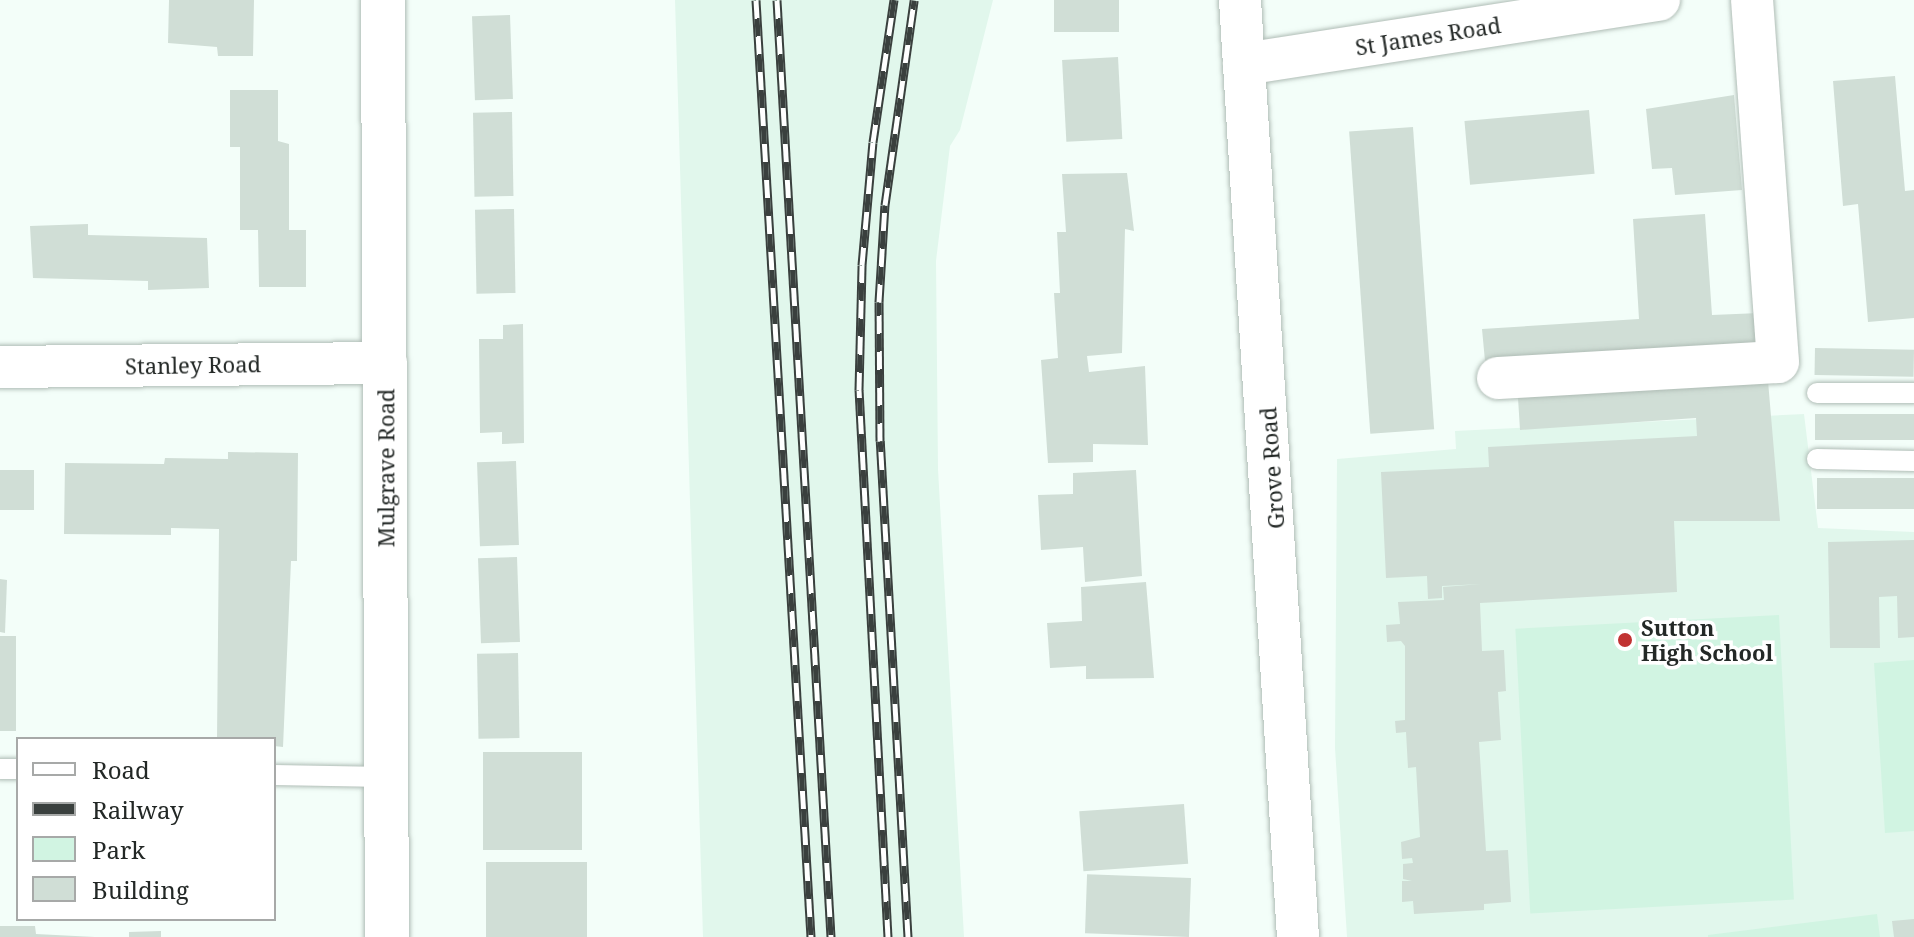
<!DOCTYPE html>
<style>
body{margin:0}
#map{position:relative;width:1914px;height:937px;overflow:hidden;background:#f3fef9;font-family:"Noto Serif",serif}
div>[style]{position:absolute}
[style*='--x']{left:calc(var(--x)*1px);top:calc(var(--y)*1px);width:calc(var(--w)*1px);rotate:calc(var(--a)*1deg)}
.built>*{inset:0;background:#e1f7ec}
.green>*{inset:0;background:#d1f4e2;transform-origin:0 0}
.building>*{inset:0;background:#d0ded6;transform-origin:0 0}
.roads{filter:drop-shadow(0 0 2px #b0bdb6) drop-shadow(0 0 2px #b0bdb6)}
.lane>*{height:20px;margin:-10px;padding:0 10px;transform-origin:10px;border-radius:10px;background:#fff}
.street>*{height:42px;margin:-21px;padding:0 21px;transform-origin:21px;border-radius:21px;background:#fff}
.secondary>*{height:44px;margin:-22px;padding:0 22px;transform-origin:22px;border-radius:22px;background:#fff}
.rail>*{height:9px;margin-top:-4.5px;transform-origin:0;background:repeating-linear-gradient(90deg,#fff 0 18px,#3a403e 0 36px);box-sizing:border-box;border-block:2px solid #3a403e}
.dots>*{width:22px;height:22px;translate:-50% -50%;box-sizing:border-box;border:4px solid #fff;border-radius:50%}
span{translate:-50% -50%;white-space:nowrap;text-align:center;line-height:1.15;-webkit-text-stroke:7px #fff;paint-order:stroke}
.street-label{font-size:22px;color:#232826}
.poi-label{font-size:22px;color:#232826;font-weight:700}
.left{translate:0 -50%;text-align:left}
.legend{position:absolute;left:16px;top:737px;width:260px;height:184px;box-sizing:border-box;background:#fff;border:2px solid #a7a9a8;margin:0;padding:10px 14px;list-style:none;font-size:24px;color:#232826}
.legend li{display:flex;align-items:center;gap:16px;height:40px}
.legend b{width:40px;border:2px solid #a7a9a8}
</style>
<div id="map">
<div class="built">
<i style="clip-path:polygon(675px 0,993px 0,960px 130px,950px 146px,936px 261px,938px 469px,964px 937px,703px 937px)"></i>
<i style="clip-path:polygon(1804px 414px,1818px 528px,1914px 532px,1914px 937px,1347px 937px,1335px 748px,1337px 459px,1456px 449px,1455px 431px)"></i>
</div>
<div class="green">
<i style="left:1779px;top:615px;width:285px;height:264px;rotate:87deg"></i>
<i style="clip-path:polygon(1914px 660px,1914px 831px,1885px 833px,1874px 663px)"></i>
<i style="clip-path:polygon(1877px 914px,1880px 937px,1708px 937px,1708px 935px)"></i>
</div>
<div class="building">
<i style="clip-path:polygon(169px 0,254px 0,253px 56px,218px 56px,217px 47px,168px 43px)"></i>
<i style="left:1054px;top:0;width:65px;height:32px"></i>
<i style="left:510px;top:15px;width:84px;height:38px;rotate:88deg"></i>
<i style="left:1118px;top:57px;width:82px;height:56px;rotate:87deg"></i>
<i style="clip-path:polygon(1895px 76px,1905px 191px,1914px 190px,1914px 318px,1868px 322px,1858px 204px,1843px 206px,1833px 81px)"></i>
<i style="clip-path:polygon(230px 90px,278px 90px,278px 141px,289px 144px,289px 230px,306px 230px,306px 287px,259px 287px,258px 230px,240px 230px,240px 147px,230px 147px)"></i>
<i style="clip-path:polygon(1734px 95px,1742px 190px,1675px 195px,1672px 168px,1652px 169px,1646px 109px)"></i>
<i style="left:1589px;top:110px;width:64px;height:125px;rotate:85deg"></i>
<i style="left:512px;top:112px;width:84px;height:39px;rotate:89deg"></i>
<i style="left:1413px;top:127px;width:303px;height:64px;rotate:86deg"></i>
<i style="clip-path:polygon(1127px 173px,1134px 231px,1125px 229px,1122px 353px,1087px 356px,1089px 372px,1145px 366px,1148px 445px,1093px 444px,1093px 462px,1048px 463px,1041px 360px,1058px 358px,1054px 293px,1060px 293px,1057px 232px,1066px 232px,1062px 174px)"></i>
<i style="left:514px;top:209px;width:84px;height:39px;rotate:89deg"></i>
<i style="clip-path:polygon(1705px 214px,1712px 315px,1760px 313px,1762px 343px,1485px 361px,1482px 329px,1639px 319px,1633px 219px)"></i>
<i style="clip-path:polygon(88px 224px,88px 235px,207px 238px,209px 288px,148px 290px,148px 281px,33px 278px,30px 226px)"></i>
<i style="clip-path:polygon(523px 324px,524px 443px,502px 444px,502px 432px,480px 433px,479px 339px,503px 339px,503px 325px)"></i>
<i style="left:1815px;top:348px;width:99px;height:27px;rotate:1deg"></i>
<i style="clip-path:polygon(1768px 381px,1780px 521px,1674px 521px,1677px 592px,1480px 603px,1482px 651px,1504px 650px,1506px 691px,1498px 692px,1501px 740px,1479px 742px,1486px 851px,1508px 850px,1511px 902px,1484px 904px,1484px 910px,1414px 914px,1413px 901px,1402px 902px,1402px 881px,1412px 881px,1403px 879px,1403px 864px,1413px 863px,1412px 858px,1402px 859px,1401px 842px,1420px 837px,1416px 767px,1408px 768px,1406px 732px,1396px 733px,1395px 721px,1405px 720px,1405px 646px,1401px 641px,1387px 642px,1386px 625px,1400px 624px,1398px 602px,1444px 600px,1443px 587px,1481px 584px,1442px 586px,1442px 598px,1428px 599px,1427px 576px,1386px 578px,1381px 472px,1489px 467px,1488px 447px,1697px 436px,1696px 418px,1520px 430px,1518px 398px)"></i>
<i style="left:1815px;top:414px;width:99px;height:26px"></i>
<i style="clip-path:polygon(228px 452px,298px 453px,297px 561px,291px 561px,283px 747px,274px 746px,274px 739px,217px 739px,219px 529px,171px 528px,171px 535px,64px 534px,65px 463px,164px 464px,165px 458px,228px 459px)"></i>
<i style="left:516px;top:461px;width:84px;height:39px;rotate:88deg"></i>
<i style="left:0;top:470px;width:34px;height:40px"></i>
<i style="clip-path:polygon(1136px 470px,1142px 576px,1085px 582px,1083px 547px,1041px 550px,1038px 495px,1073px 494px,1073px 473px)"></i>
<i style="left:1817px;top:478px;width:97px;height:31px"></i>
<i style="clip-path:polygon(1914px 540px,1914px 637px,1898px 638px,1897px 596px,1879px 597px,1880px 648px,1830px 648px,1828px 542px)"></i>
<i style="left:517px;top:557px;width:85px;height:39px;rotate:88deg"></i>
<i style="clip-path:polygon(0 579px,7px 580px,5px 633px,0 632px)"></i>
<i style="clip-path:polygon(1146px 582px,1154px 678px,1086px 679px,1086px 666px,1050px 668px,1047px 623px,1082px 621px,1081px 587px)"></i>
<i style="left:0;top:636px;width:16px;height:95px"></i>
<i style="left:518px;top:653px;width:85px;height:41px;rotate:89deg"></i>
<i style="left:483px;top:752px;width:99px;height:98px"></i>
<i style="left:1184px;top:804px;width:60px;height:105px;rotate:86deg"></i>
<i style="left:587px;top:862px;width:75px;height:101px;rotate:90deg"></i>
<i style="left:1191px;top:878px;width:59px;height:104px;rotate:92deg"></i>
<i style="clip-path:polygon(1914px 919px,1914px 937px,1894px 937px,1892px 921px)"></i>
<i style="clip-path:polygon(0 926px,35px 926px,36px 934px,95px 937px,0 937px)"></i>
<i style="clip-path:polygon(161px 931px,161px 937px,129px 937px,129px 932px)"></i>
</div>
<div class="roads">
<div class="lane">
<i style="--x:1817;--y:393;--w:97;--a:0"></i>
<i style="--x:1817;--y:459;--w:97;--a:1.2"></i>
<i style="--x:0;--y:769;--w:18;--a:0"></i>
<i style="--x:274;--y:775;--w:112;--a:1"></i>
</div>
<div class="street">
<i style="--x:1240;--y:0;--w:939;--a:86.46"></i>
<i style="--x:1244;--y:64;--w:420;--a:-8.8"></i>
<i style="--x:0;--y:367;--w:386;--a:-0.6"></i>
<i style="--x:1498;--y:378;--w:280;--a:-3.3"></i>
<i style="--x:1778;--y:362;--w:363;--a:-94.1"></i>
</div>
<div class="secondary">
<i style="--x:383;--y:0;--w:937;--a:89.76"></i>
</div>
</div>
<div class="rail">
<i style="--x:756;--y:0;--w:939;--a:86.64"></i>
<i style="--x:777;--y:0;--w:939;--a:86.7"></i>
<i style="--x:888;--y:937;--w:548;--a:-93.03"></i>
<i style="--x:859;--y:390;--w:125;--a:-88.6"></i>
<i style="--x:862;--y:265;--w:123;--a:-84.9"></i>
<i style="--x:873;--y:142;--w:144;--a:-81.6"></i>
<i style="--x:908;--y:937;--w:497;--a:-93.2"></i>
<i style="--x:880;--y:441;--w:139;--a:-90.4"></i>
<i style="--x:879;--y:302;--w:97;--a:-86.5"></i>
<i style="--x:885;--y:205;--w:207;--a:-81.9"></i>
</div>
<div class="dots">
<i style="left:1625px;top:640px;background:#c13232"></i>
</div>
<div class="street-label">
<span style="left:1428px;top:36px;rotate:-9deg">St James Road</span>
<span style="left:193px;top:365px;rotate:-1deg">Stanley Road</span>
<span style="left:386px;top:468px;rotate:-90deg">Mulgrave Road</span>
<span style="left:1272px;top:468px;rotate:-94deg">Grove Road</span>
</div>
<div class="poi-label">
<span class="left" style="left:1641px;top:640px">Sutton<br>High School</span>
</div>
<ul class="legend">
<li><b style="height:10px;background:#fff"></b>Road</li>
<li><b style="height:10px;background:#3a403e"></b>Railway</li>
<li><b style="height:22px;background:#d1f4e2"></b>Park</li>
<li><b style="height:22px;background:#d0ded6"></b>Building</li>
</ul>
</div>
